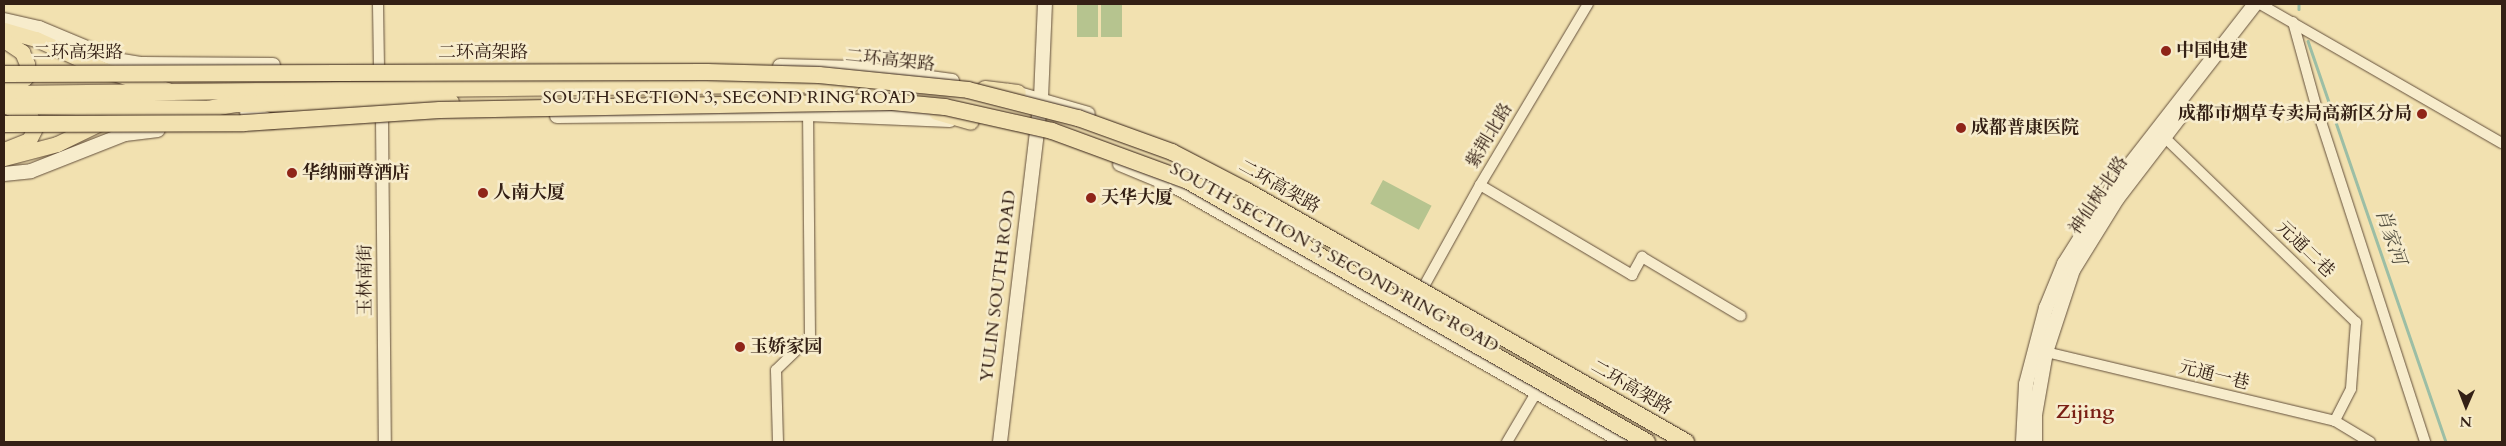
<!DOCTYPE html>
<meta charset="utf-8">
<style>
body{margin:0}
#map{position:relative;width:2506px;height:446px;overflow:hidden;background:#f2e1b0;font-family:Cardo,"Noto Serif SC",serif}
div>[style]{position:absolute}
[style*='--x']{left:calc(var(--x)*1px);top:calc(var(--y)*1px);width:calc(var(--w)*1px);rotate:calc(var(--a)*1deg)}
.green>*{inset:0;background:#b6c48f;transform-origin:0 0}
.stream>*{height:2.5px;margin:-1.25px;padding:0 1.25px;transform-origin:1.25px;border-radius:1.25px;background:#9cbea5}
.roads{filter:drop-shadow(0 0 1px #64503c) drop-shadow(0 0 1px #64503c)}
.minor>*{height:10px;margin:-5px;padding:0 5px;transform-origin:5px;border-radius:5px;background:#f7eccc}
.tertiary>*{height:12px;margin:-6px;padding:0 6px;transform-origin:6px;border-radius:6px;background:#f7eccc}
.secondary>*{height:14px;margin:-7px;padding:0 7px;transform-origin:7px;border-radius:7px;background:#f7eccc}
.primary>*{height:15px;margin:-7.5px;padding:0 7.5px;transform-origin:7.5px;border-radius:7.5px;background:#f2e1b0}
.trunk>*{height:16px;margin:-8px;padding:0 8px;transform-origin:8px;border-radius:8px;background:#f2e1b0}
.bridges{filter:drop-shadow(0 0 1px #342015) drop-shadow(0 0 1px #342015)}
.trunk-bridge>*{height:16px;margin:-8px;padding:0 8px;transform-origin:8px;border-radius:8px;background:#f2e1b0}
.dots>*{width:14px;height:14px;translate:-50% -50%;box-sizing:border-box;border:2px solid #f7eccc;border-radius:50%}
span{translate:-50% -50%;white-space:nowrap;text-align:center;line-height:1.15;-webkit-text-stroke:5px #f7eccc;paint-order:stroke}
.poi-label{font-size:18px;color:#342015;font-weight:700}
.left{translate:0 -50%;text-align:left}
.right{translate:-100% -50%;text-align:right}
.street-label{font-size:18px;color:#342015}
.water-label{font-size:19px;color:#534f40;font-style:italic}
.quarter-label{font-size:20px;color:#7a1f14;font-weight:700}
.frame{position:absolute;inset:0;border:5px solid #342015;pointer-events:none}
.north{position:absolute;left:2441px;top:381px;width:50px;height:50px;-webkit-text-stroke:4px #f7eccc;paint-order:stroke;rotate:181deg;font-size:14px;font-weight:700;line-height:20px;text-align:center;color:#342015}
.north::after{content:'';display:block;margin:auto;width:18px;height:22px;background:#342015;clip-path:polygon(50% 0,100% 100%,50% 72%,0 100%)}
</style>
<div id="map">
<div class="green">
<i style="left:1077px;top:4px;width:21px;height:33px"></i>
<i style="left:1101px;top:4px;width:21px;height:33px"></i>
<i style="left:1383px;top:180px;width:55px;height:27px;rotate:28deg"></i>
</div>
<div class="stream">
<i style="--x:2299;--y:4;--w:5;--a:90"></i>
<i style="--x:2308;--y:41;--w:424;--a:71"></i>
</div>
<div class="roads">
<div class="minor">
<i style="--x:378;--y:4;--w:62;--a:89.1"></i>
<i style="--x:2260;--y:4;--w:279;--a:29.9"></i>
<i style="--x:2293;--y:22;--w:90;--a:74.6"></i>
<i style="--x:2317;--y:109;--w:350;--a:72"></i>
<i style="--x:2161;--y:134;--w:271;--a:44"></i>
<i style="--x:2356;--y:322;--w:67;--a:94.3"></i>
<i style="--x:2351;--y:389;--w:36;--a:117"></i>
<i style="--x:1480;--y:185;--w:177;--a:30.6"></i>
<i style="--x:1632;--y:275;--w:21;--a:-61"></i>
<i style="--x:1642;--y:257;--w:115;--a:30.8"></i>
<i style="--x:1423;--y:288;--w:118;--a:-61"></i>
<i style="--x:1480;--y:185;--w:211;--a:-59.2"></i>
<i style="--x:2046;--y:352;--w:297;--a:13.4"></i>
<i style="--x:2335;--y:421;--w:41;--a:31"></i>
<i style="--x:778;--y:442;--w:72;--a:-91.6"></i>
<i style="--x:776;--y:370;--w:47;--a:-44.1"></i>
<i style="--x:810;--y:337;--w:223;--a:-90.5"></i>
<i style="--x:1507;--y:442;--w:57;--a:-59.4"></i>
</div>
<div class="tertiary">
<i style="--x:382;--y:117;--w:325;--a:89.5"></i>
</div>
<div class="secondary">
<i style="--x:4;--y:20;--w:36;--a:13"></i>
<i style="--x:39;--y:28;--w:83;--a:22.6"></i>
<i style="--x:116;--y:60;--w:26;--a:9"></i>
<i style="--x:142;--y:64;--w:131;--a:0.4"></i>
<i style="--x:780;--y:66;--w:75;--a:1.5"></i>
<i style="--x:855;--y:68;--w:98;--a:7.6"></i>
<i style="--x:1008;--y:91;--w:83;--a:16"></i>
<i style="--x:247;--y:112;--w:27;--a:20"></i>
<i style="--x:557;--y:116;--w:251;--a:-0.5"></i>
<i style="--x:808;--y:114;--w:142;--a:2.4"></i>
<i style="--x:1120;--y:164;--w:63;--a:22.5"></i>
<i style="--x:1178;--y:188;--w:513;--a:29.66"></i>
<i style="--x:4;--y:174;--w:27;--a:-6"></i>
<i style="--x:31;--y:171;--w:101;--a:-21.5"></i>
<i style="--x:125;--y:134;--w:33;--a:-7"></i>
<i style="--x:1000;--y:442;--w:346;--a:-83.2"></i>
<i style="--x:1041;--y:98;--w:94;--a:-87.6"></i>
<i style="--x:2023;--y:442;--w:58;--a:-87"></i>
<i style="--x:2026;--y:384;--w:79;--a:-75.3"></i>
<i style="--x:2046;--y:308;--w:48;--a:-67.8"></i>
<i style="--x:2064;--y:264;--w:89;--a:-57.9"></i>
<i style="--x:2111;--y:189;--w:234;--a:-52.1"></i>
<i style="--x:2035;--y:442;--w:27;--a:-90"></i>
<i style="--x:2035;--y:415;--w:64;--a:-80.1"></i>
<i style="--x:2046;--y:352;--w:86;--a:-71.8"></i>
<i style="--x:2073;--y:270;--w:84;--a:-58.2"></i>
<i style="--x:2117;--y:199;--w:103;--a:-52.5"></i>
</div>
<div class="primary">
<i style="--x:4;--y:30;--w:33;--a:16"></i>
<i style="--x:36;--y:39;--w:75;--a:24.5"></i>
<i style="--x:104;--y:70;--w:67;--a:17.4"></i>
<i style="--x:4;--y:40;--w:22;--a:34"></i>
<i style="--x:22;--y:52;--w:13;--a:67"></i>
<i style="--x:27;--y:64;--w:14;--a:98"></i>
<i style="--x:25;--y:78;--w:24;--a:150"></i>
<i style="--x:4;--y:150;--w:27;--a:-22"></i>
<i style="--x:29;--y:140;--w:11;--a:-63"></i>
<i style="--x:34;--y:130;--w:12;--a:-104"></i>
<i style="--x:31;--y:118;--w:25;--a:-154"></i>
<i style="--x:4;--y:158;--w:55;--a:-14.8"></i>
<i style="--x:57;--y:144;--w:48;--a:-26"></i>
</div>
<div class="trunk">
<i style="--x:985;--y:89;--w:33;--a:7"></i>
<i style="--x:4;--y:94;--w:848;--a:-0.68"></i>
<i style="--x:4;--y:106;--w:204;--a:0.8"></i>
<i style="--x:208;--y:109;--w:29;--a:-10"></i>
<i style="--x:237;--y:104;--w:214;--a:-0.5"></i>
<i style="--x:937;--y:112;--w:35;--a:16"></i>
</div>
</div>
<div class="bridges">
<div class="trunk-bridge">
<i style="--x:4;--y:74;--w:703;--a:-0.16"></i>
<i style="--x:707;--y:72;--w:112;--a:1.5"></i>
<i style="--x:819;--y:75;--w:150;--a:5.7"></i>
<i style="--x:968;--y:90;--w:114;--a:14.3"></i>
<i style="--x:1078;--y:118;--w:100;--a:19.9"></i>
<i style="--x:1172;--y:152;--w:82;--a:27.5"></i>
<i style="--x:1245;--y:190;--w:508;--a:29.74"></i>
<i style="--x:4;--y:124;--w:240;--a:-0.2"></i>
<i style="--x:244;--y:123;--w:196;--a:-3.8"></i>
<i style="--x:440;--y:110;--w:452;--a:-1"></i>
<i style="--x:892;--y:102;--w:53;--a:5.4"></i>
<i style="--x:945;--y:107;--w:110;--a:12.6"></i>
<i style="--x:1052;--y:131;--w:145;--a:20.2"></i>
<i style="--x:1188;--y:181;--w:528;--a:29.62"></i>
</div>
</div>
<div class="dots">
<i style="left:2166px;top:51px;background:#8f2418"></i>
<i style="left:2422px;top:114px;background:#8f2418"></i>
<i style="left:1961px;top:128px;background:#8f2418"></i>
<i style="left:292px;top:173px;background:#8f2418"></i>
<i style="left:483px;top:193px;background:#8f2418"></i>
<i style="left:1091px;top:198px;background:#8f2418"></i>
<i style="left:740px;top:347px;background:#8f2418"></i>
</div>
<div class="poi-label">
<span class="left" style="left:2176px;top:51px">中国电建</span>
<span class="right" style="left:2412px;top:114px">成都市烟草专卖局高新区分局</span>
<span class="left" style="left:1971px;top:128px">成都普康医院</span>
<span class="left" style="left:302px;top:173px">华纳丽尊酒店</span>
<span class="left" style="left:493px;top:193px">人南大厦</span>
<span class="left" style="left:1101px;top:198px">天华大厦</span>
<span class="left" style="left:750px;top:347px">玉娇家园</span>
</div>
<div class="street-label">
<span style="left:78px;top:53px">二环高架路</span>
<span style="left:483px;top:53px">二环高架路</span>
<span style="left:890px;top:61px;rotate:6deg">二环高架路</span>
<span style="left:729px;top:98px">SOUTH SECTION 3, SECOND RING ROAD</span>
<span style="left:1490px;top:136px;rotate:-59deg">紫荆北路</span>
<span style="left:1279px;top:187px;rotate:29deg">二环高架路</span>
<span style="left:2099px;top:196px;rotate:-56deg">神仙树北路</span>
<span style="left:2305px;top:250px;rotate:44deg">元通二巷</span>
<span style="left:1334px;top:258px;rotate:29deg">SOUTH SECTION 3, SECOND RING ROAD</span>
<span style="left:366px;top:280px;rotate:-90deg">玉林南街</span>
<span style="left:999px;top:286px;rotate:-83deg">YULIN SOUTH ROAD</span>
<span style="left:2214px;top:376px;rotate:14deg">元通一巷</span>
<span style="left:1631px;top:388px;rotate:30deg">二环高架路</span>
</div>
<div class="water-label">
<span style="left:2390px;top:237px;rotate:71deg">肖家河</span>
</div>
<div class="quarter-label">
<span style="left:2085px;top:411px">Zijing</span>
</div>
<div class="frame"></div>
<div class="north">N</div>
</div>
